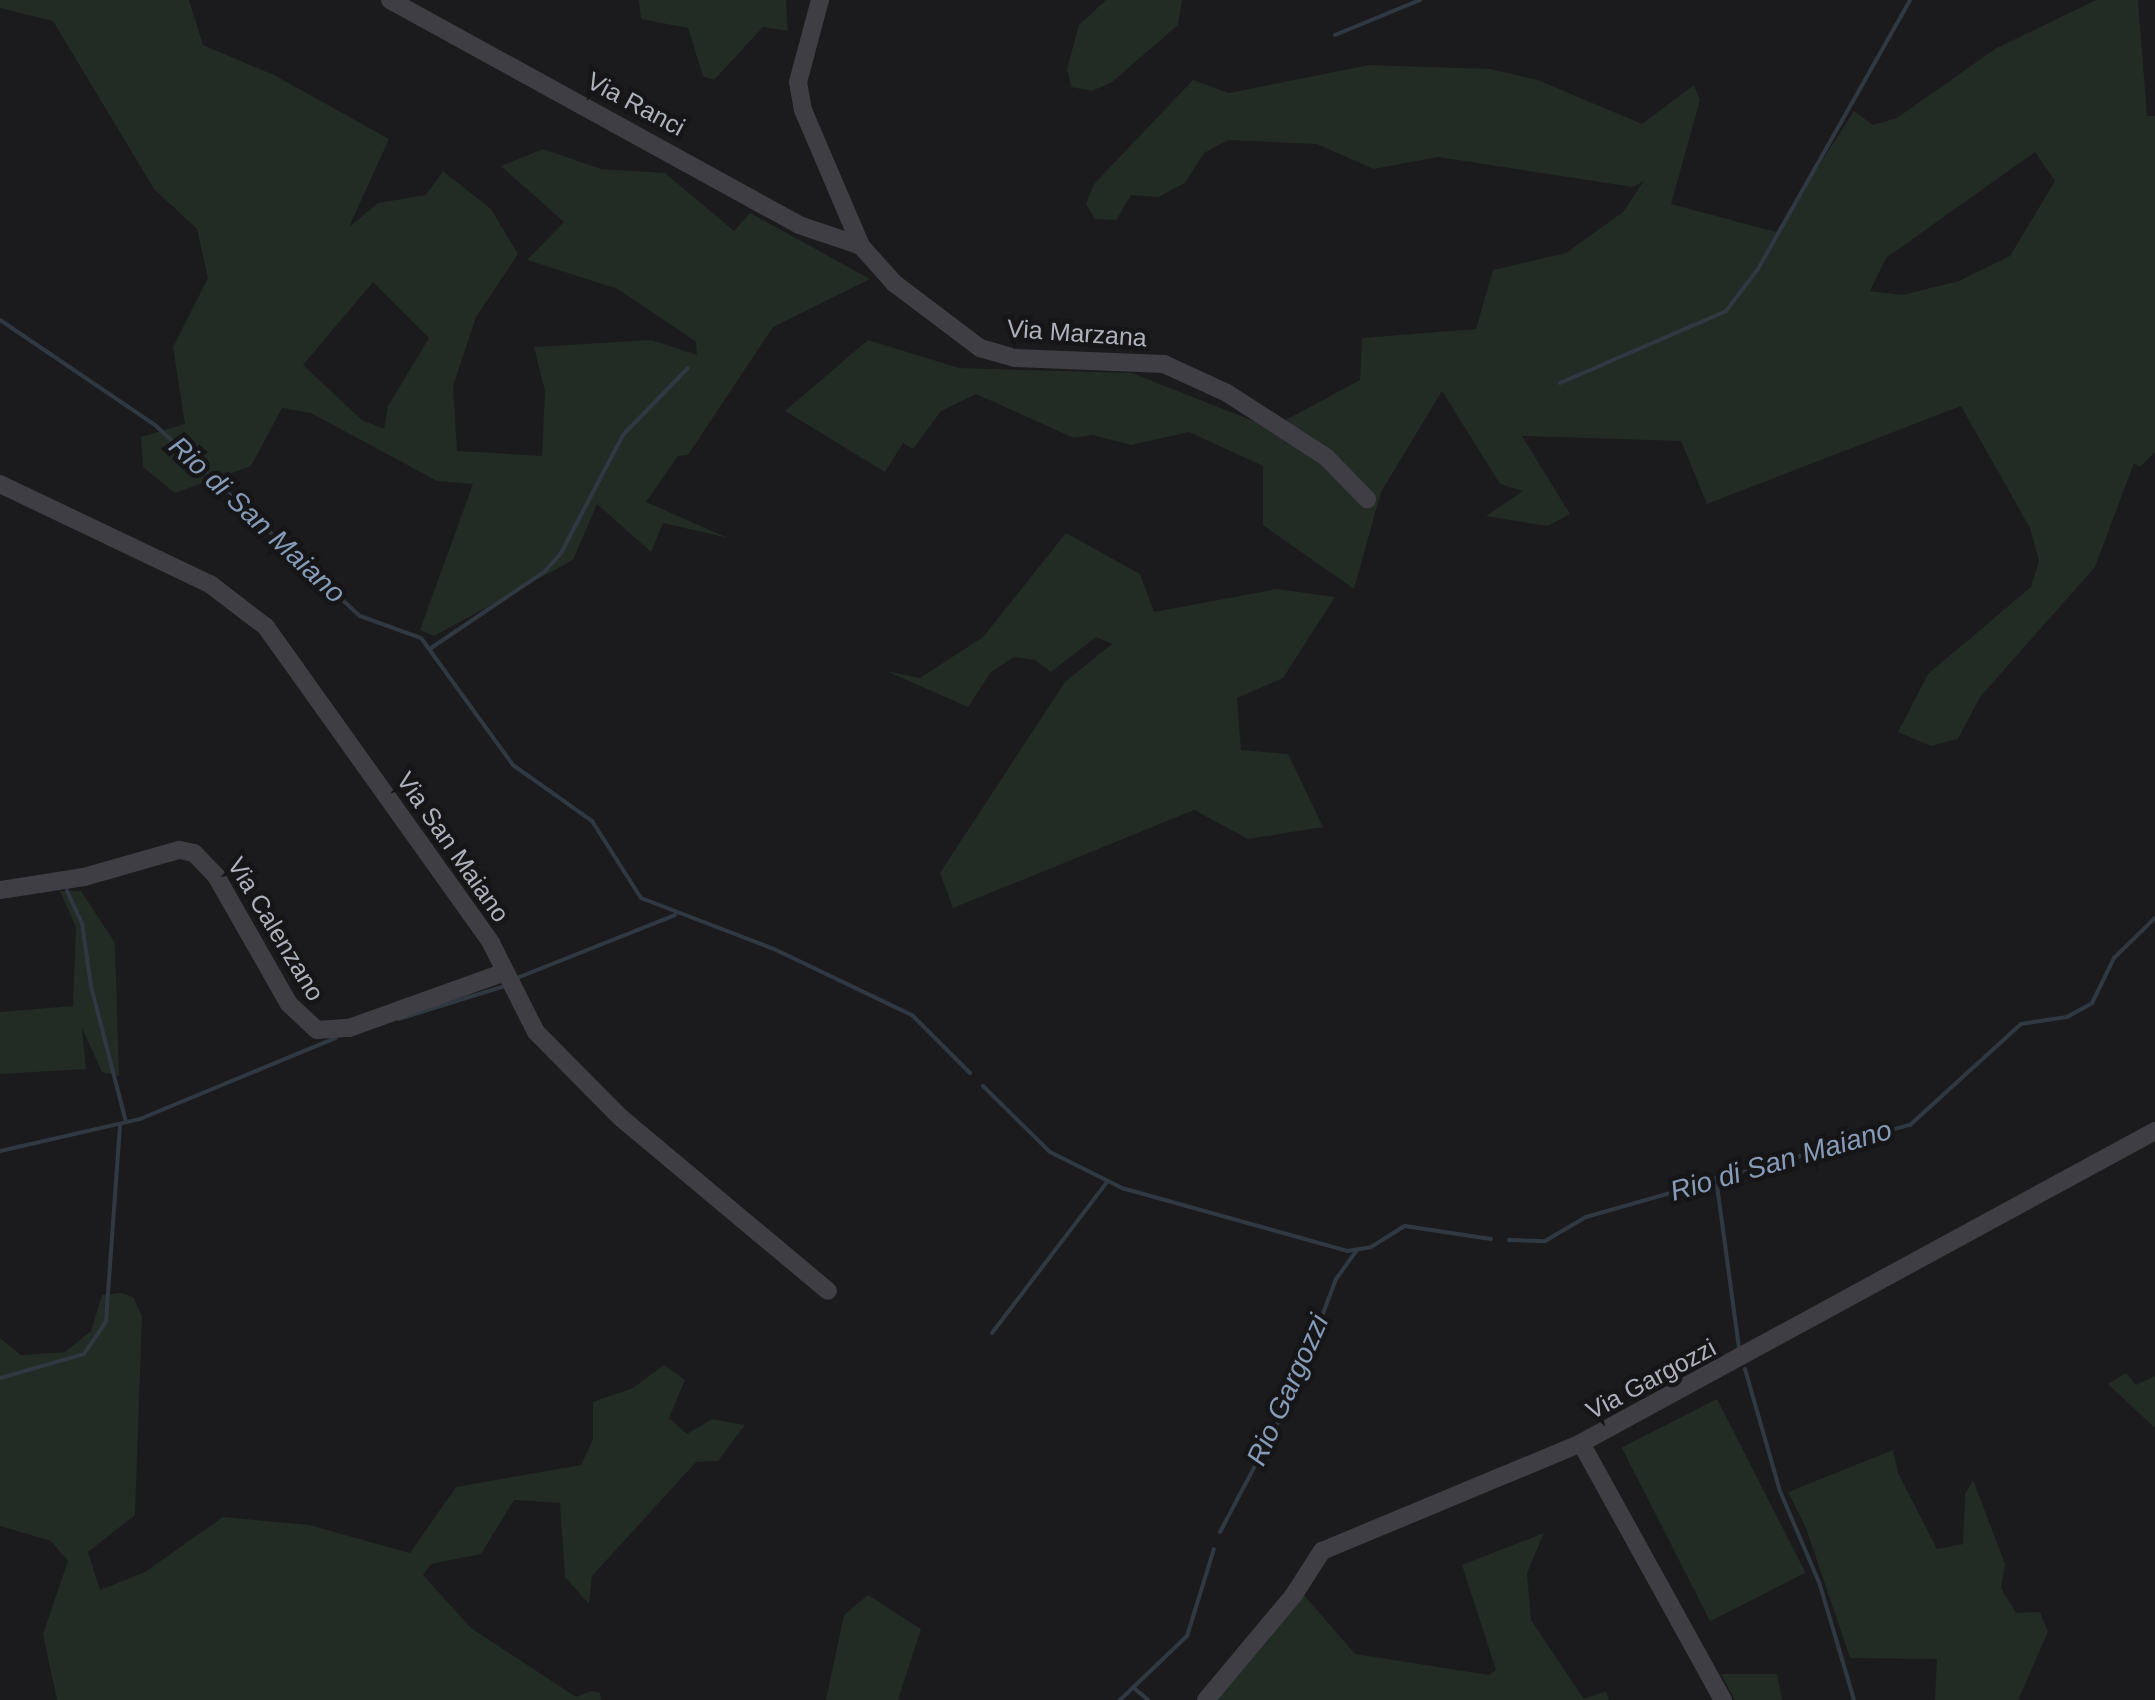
<!DOCTYPE html>
<style>
body{margin:0}
#map{position:relative;width:2155px;height:1700px;overflow:hidden;background:#1b1b1d;font-family:Arial,sans-serif}
div>[style]{position:absolute}
[style*='--x']{left:calc(var(--x)*1px);top:calc(var(--y)*1px);width:calc(var(--w)*1px);rotate:calc(var(--a)*1deg)}
.green>*{inset:0;background:#222b24;transform-origin:0 0}
.stream>*{height:4px;margin:-2px;padding:0 2px;transform-origin:2px;border-radius:2px;background:#303842}
.minor>*{height:18px;margin:-9px;padding:0 9px;transform-origin:9px;border-radius:9px;background:#3e3e44}
span{translate:-50% -50%;white-space:nowrap;text-align:center;line-height:1.15;-webkit-text-stroke:9px #161618;paint-order:stroke}
.street-label{font-size:25px;color:#adb1bc}
.water-label{font-size:28px;color:#859bb7;font-style:italic}
</style>
<div id="map">
<div class="green">
<i style="clip-path:polygon(evenodd,0 0,189px 0,203px 45px,274px 75px,389px 139px,349px 227px,378px 203px,426px 195px,443px 171px,491px 209px,518px 254px,476px 317px,453px 386px,457px 451px,542px 456px,545px 391px,534px 347px,651px 340px,697px 355px,696px 342px,618px 289px,527px 260px,564px 222px,501px 166px,543px 149px,601px 169px,665px 173px,734px 231px,750px 213px,870px 279px,773px 327px,688px 455px,678px 456px,646px 502px,728px 538px,663px 523px,651px 552px,597px 504px,573px 560px,434px 636px,420px 630px,473px 484px,437px 481px,311px 413px,282px 408px,251px 466px,175px 493px,143px 467px,141px 437px,185px 424px,173px 347px,208px 278px,197px 229px,154px 189px,53px 21px,0 8px,0 0,373px 282px,429px 338px,388px 406px,384px 429px,362px 420px,303px 365px,373px 282px)"></i>
<i style="clip-path:polygon(639px 0,786px 0,788px 31px,763px 27px,714px 80px,703px 76px,688px 28px,641px 19px)"></i>
<i style="clip-path:polygon(1106px 0,1182px 0,1178px 25px,1112px 82px,1092px 91px,1071px 87px,1067px 69px,1079px 25px)"></i>
<i style="clip-path:polygon(evenodd,2096px 0,2138px 0,2147px 116px,2155px 116px,2155px 452px,2140px 467px,2134px 463px,2095px 567px,1980px 697px,1958px 739px,1931px 746px,1898px 732px,1928px 674px,2031px 587px,2039px 561px,2030px 528px,1961px 406px,1707px 504px,1681px 441px,1522px 436px,1570px 514px,1548px 526px,1486px 516px,1523px 491px,1500px 484px,1442px 391px,1381px 492px,1354px 589px,1263px 525px,1263px 466px,1189px 432px,1131px 445px,1092px 435px,1074px 438px,976px 394px,941px 411px,913px 449px,903px 443px,885px 472px,785px 411px,868px 340px,959px 368px,1132px 373px,1271px 428px,1360px 380px,1362px 338px,1476px 329px,1493px 270px,1566px 253px,1623px 212px,1644px 181px,1633px 187px,1438px 157px,1374px 169px,1317px 144px,1228px 140px,1204px 153px,1185px 183px,1158px 197px,1131px 195px,1116px 220px,1095px 219px,1086px 204px,1094px 184px,1193px 80px,1229px 93px,1369px 65px,1490px 69px,1538px 80px,1642px 124px,1694px 85px,1700px 100px,1671px 204px,1776px 232px,1854px 111px,1873px 125px,1897px 118px,1995px 49px,2096px 0,2035px 152px,2055px 181px,2010px 256px,1959px 281px,1902px 295px,1870px 291px,1886px 258px,2035px 152px)"></i>
<i style="clip-path:polygon(1066px 533px,1140px 574px,1154px 612px,1277px 589px,1335px 597px,1283px 678px,1237px 698px,1241px 750px,1288px 754px,1323px 827px,1248px 839px,1194px 810px,953px 908px,940px 873px,1065px 682px,1112px 644px,1096px 637px,1051px 672px,1035px 660px,1014px 657px,991px 672px,968px 707px,886px 671px,920px 678px,983px 637px)"></i>
<i style="clip-path:polygon(60px 891px,81px 891px,115px 943px,119px 1076px,102px 1072px,82px 1028px,86px 1069px,0 1074px,0 1012px,73px 1006px,76px 927px)"></i>
<i style="clip-path:polygon(120px 1293px,133px 1297px,142px 1316px,135px 1515px,88px 1552px,100px 1590px,145px 1572px,223px 1517px,309px 1525px,410px 1553px,456px 1487px,581px 1465px,593px 1439px,593px 1402px,633px 1388px,664px 1365px,685px 1380px,669px 1418px,687px 1434px,712px 1419px,745px 1425px,718px 1461px,696px 1462px,592px 1576px,589px 1604px,565px 1577px,560px 1503px,514px 1500px,481px 1554px,431px 1564px,423px 1575px,471px 1628px,576px 1697px,591px 1691px,600px 1693px,601px 1700px,57px 1700px,43px 1634px,68px 1561px,51px 1541px,0 1526px,0 1338px,21px 1355px,65px 1352px,91px 1331px,102px 1295px)"></i>
<i style="clip-path:polygon(2126px 1373px,2136px 1385px,2155px 1376px,2155px 1428px,2108px 1384px)"></i>
<i style="left:1717px;top:1399px;width:195px;height:107px;rotate:63deg"></i>
<i style="clip-path:polygon(1893px 1450px,1898px 1473px,1937px 1549px,1963px 1544px,1965px 1494px,1973px 1480px,2005px 1564px,2001px 1588px,2016px 1613px,2040px 1612px,2048px 1632px,2018px 1700px,1935px 1700px,1937px 1659px,1850px 1658px,1806px 1528px,1788px 1492px)"></i>
<i style="clip-path:polygon(1544px 1533px,1527px 1573px,1531px 1620px,1584px 1699px,1606px 1691px,1609px 1700px,1211px 1700px,1303px 1594px,1355px 1654px,1489px 1675px,1496px 1670px,1462px 1565px)"></i>
<i style="clip-path:polygon(868px 1595px,921px 1629px,898px 1700px,826px 1700px,844px 1615px)"></i>
<i style="clip-path:polygon(1721px 1674px,1777px 1674px,1782px 1700px,1735px 1700px)"></i>
</div>
<div class="stream">
<i style="--x:1335;--y:35;--w:92;--a:-22.4"></i>
<i style="--x:0;--y:320;--w:187;--a:34.1"></i>
<i style="--x:155;--y:425;--w:280;--a:43"></i>
<i style="--x:360;--y:616;--w:65;--a:19.8"></i>
<i style="--x:421;--y:638;--w:157;--a:54.1"></i>
<i style="--x:513;--y:765;--w:97;--a:35.3"></i>
<i style="--x:592;--y:821;--w:91;--a:57.5"></i>
<i style="--x:641;--y:898;--w:142;--a:21"></i>
<i style="--x:774;--y:949;--w:153;--a:25.6"></i>
<i style="--x:912;--y:1015;--w:82;--a:45"></i>
<i style="--x:1560;--y:383;--w:181;--a:-23.4"></i>
<i style="--x:1726;--y:311;--w:53;--a:-52.7"></i>
<i style="--x:1758;--y:269;--w:309;--a:-60.5"></i>
<i style="--x:431;--y:648;--w:138;--a:-34"></i>
<i style="--x:545;--y:571;--w:24;--a:-48"></i>
<i style="--x:561;--y:553;--w:133;--a:-62.3"></i>
<i style="--x:623;--y:435;--w:93;--a:-45.9"></i>
<i style="--x:67;--y:891;--w:35;--a:65"></i>
<i style="--x:82;--y:923;--w:64;--a:81.9"></i>
<i style="--x:91;--y:986;--w:140;--a:75.6"></i>
<i style="--x:517;--y:978;--w:170;--a:-21.7"></i>
<i style="--x:399;--y:1019;--w:108;--a:-17.3"></i>
<i style="--x:983;--y:1086;--w:94;--a:44.6"></i>
<i style="--x:1050;--y:1152;--w:80;--a:26.6"></i>
<i style="--x:1122;--y:1188;--w:234;--a:15.6"></i>
<i style="--x:1347;--y:1251;--w:24;--a:-9"></i>
<i style="--x:1371;--y:1247;--w:40;--a:-32"></i>
<i style="--x:1405;--y:1226;--w:87;--a:8.6"></i>
<i style="--x:0;--y:1151;--w:144;--a:-12.9"></i>
<i style="--x:140;--y:1119;--w:212;--a:-22.5"></i>
<i style="--x:1716;--y:1178;--w:173;--a:82.3"></i>
<i style="--x:1509;--y:1240;--w:36;--a:2"></i>
<i style="--x:1545;--y:1241;--w:48;--a:-30.3"></i>
<i style="--x:1586;--y:1217;--w:337;--a:-15.9"></i>
<i style="--x:1910;--y:1125;--w:150;--a:-42.3"></i>
<i style="--x:2021;--y:1024;--w:47;--a:-8.7"></i>
<i style="--x:2067;--y:1017;--w:29;--a:-29"></i>
<i style="--x:2092;--y:1003;--w:50;--a:-63.9"></i>
<i style="--x:2114;--y:958;--w:57;--a:-44.3"></i>
<i style="--x:992;--y:1333;--w:190;--a:-52.7"></i>
<i style="--x:1745;--y:1369;--w:127;--a:74"></i>
<i style="--x:1780;--y:1491;--w:102;--a:66.9"></i>
<i style="--x:1820;--y:1585;--w:120;--a:73.5"></i>
<i style="--x:0;--y:1378;--w:87;--a:-15.9"></i>
<i style="--x:84;--y:1354;--w:40;--a:-56"></i>
<i style="--x:106;--y:1321;--w:196;--a:-85.9"></i>
<i style="--x:1220;--y:1532;--w:154;--a:-62.1"></i>
<i style="--x:1292;--y:1396;--w:125;--a:-69.4"></i>
<i style="--x:1336;--y:1279;--w:36;--a:-54"></i>
<i style="--x:1133;--y:1687;--w:20;--a:41"></i>
<i style="--x:1120;--y:1700;--w:93;--a:-43.7"></i>
<i style="--x:1187;--y:1636;--w:91;--a:-72.8"></i>
</div>
<div class="minor">
<i style="--x:390;--y:0;--w:467;--a:28.8"></i>
<i style="--x:799;--y:225;--w:65;--a:18.7"></i>
<i style="--x:820;--y:0;--w:85;--a:105"></i>
<i style="--x:798;--y:82;--w:28;--a:80"></i>
<i style="--x:803;--y:110;--w:148;--a:66.9"></i>
<i style="--x:861;--y:246;--w:50;--a:48.3"></i>
<i style="--x:894;--y:283;--w:108;--a:37.1"></i>
<i style="--x:980;--y:348;--w:36;--a:16"></i>
<i style="--x:1015;--y:358;--w:149;--a:2.3"></i>
<i style="--x:1164;--y:364;--w:69;--a:24.7"></i>
<i style="--x:1227;--y:393;--w:118;--a:32.9"></i>
<i style="--x:1326;--y:457;--w:59;--a:45.7"></i>
<i style="--x:0;--y:484;--w:233;--a:25.5"></i>
<i style="--x:210;--y:584;--w:71;--a:37.5"></i>
<i style="--x:266;--y:627;--w:388;--a:54.5"></i>
<i style="--x:491;--y:943;--w:100;--a:63.2"></i>
<i style="--x:536;--y:1032;--w:120;--a:45.3"></i>
<i style="--x:620;--y:1117;--w:271;--a:39.9"></i>
<i style="--x:0;--y:890;--w:85;--a:-8.8"></i>
<i style="--x:84;--y:877;--w:99;--a:-15.9"></i>
<i style="--x:179;--y:850;--w:15;--a:11"></i>
<i style="--x:194;--y:853;--w:32;--a:46"></i>
<i style="--x:216;--y:876;--w:147;--a:60.3"></i>
<i style="--x:289;--y:1004;--w:38;--a:43"></i>
<i style="--x:317;--y:1030;--w:32;--a:-4"></i>
<i style="--x:349;--y:1028;--w:166;--a:-19.7"></i>
<i style="--x:1581;--y:1443;--w:294;--a:61.1"></i>
<i style="--x:1206;--y:1700;--w:136;--a:-50.1"></i>
<i style="--x:1293;--y:1596;--w:54;--a:-57.2"></i>
<i style="--x:1322;--y:1551;--w:281;--a:-22.6"></i>
<i style="--x:1581;--y:1443;--w:653;--a:-28.53"></i>
</div>
<div class="street-label">
<span style="left:636px;top:104px;rotate:28deg">Via Ranci</span>
<span style="left:1077px;top:333px;rotate:4deg">Via Marzana</span>
<span style="left:453px;top:847px;rotate:55deg">Via San Maiano</span>
<span style="left:276px;top:929px;rotate:59deg">Via Calenzano</span>
<span style="left:1651px;top:1379px;rotate:-28deg">Via Gargozzi</span>
</div>
<div class="water-label">
<span style="left:257px;top:520px;rotate:43deg">Rio di San Maiano</span>
<span style="left:1781px;top:1161px;rotate:-16deg">Rio di San Maiano</span>
<span style="left:1288px;top:1390px;rotate:-66deg">Rio Gargozzi</span>
</div>
</div>
